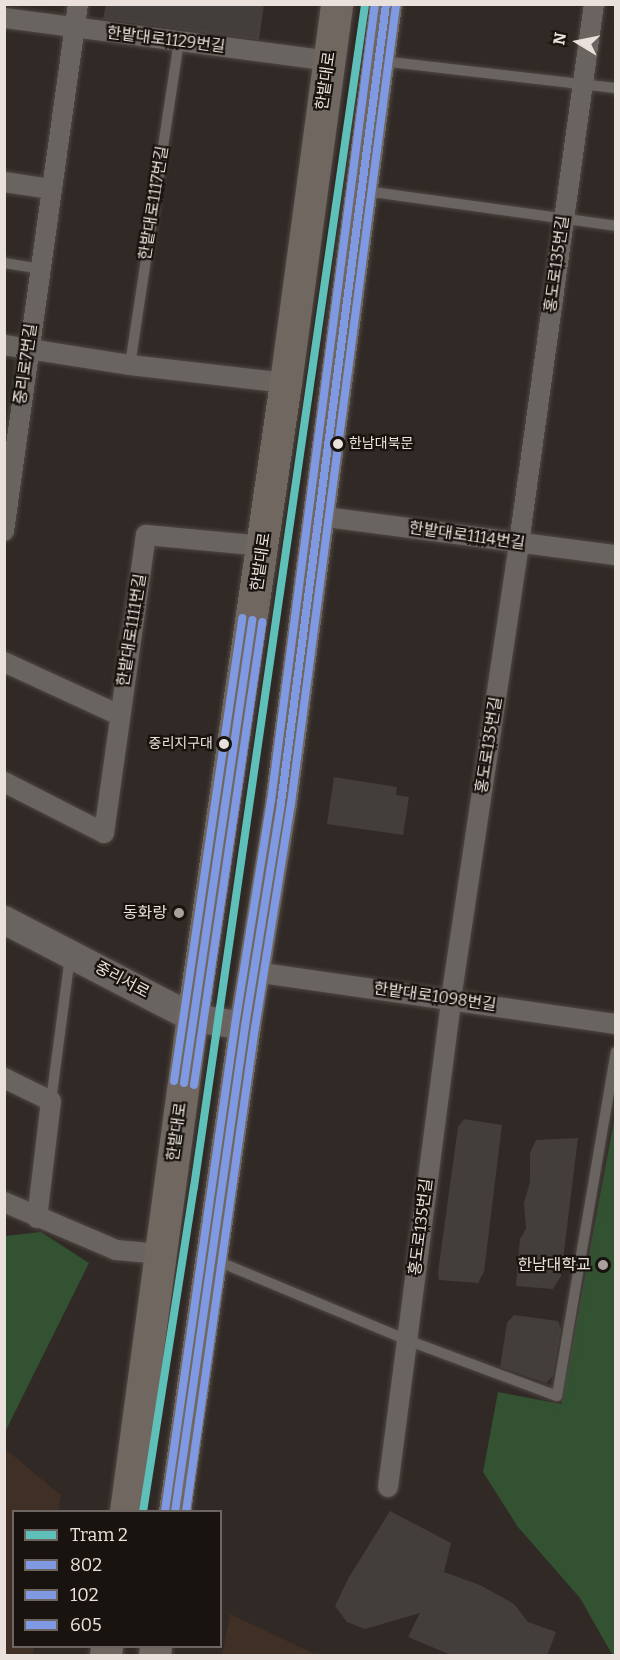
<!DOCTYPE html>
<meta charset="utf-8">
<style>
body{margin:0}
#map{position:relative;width:620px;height:1660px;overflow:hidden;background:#302925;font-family:Bitter,"Noto Sans KR",serif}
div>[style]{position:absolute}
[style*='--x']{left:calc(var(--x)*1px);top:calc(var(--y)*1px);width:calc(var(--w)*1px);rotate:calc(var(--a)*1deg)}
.built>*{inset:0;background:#402f24}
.green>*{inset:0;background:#335232}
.building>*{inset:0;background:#433e3c}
.roads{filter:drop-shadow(0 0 2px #4e4744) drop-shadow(0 0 2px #4e4744)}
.lane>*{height:10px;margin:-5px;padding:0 5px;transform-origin:5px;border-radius:5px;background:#6a6461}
.street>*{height:20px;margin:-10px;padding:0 10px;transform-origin:10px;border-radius:10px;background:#6a6461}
.secondary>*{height:28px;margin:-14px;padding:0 14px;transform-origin:14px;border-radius:14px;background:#6a6461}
.primary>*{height:32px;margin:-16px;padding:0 16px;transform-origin:16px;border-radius:16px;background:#706760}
.bus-1>*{height:8px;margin:-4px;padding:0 4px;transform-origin:4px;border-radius:4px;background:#7f99e2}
.bus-2>*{height:8px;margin:-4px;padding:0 4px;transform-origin:4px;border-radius:4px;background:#7f99e2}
.bus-3>*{height:8px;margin:-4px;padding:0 4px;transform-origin:4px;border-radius:4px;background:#7f99e2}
.tram-1>*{height:8px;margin:-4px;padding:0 4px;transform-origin:4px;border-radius:4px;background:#5fc0b9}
.dots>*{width:16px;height:16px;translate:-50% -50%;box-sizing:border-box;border:3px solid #18130f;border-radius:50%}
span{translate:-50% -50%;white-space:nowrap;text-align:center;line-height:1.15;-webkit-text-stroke:4.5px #18130f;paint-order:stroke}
.bus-label{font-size:14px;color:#eae1dc}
.left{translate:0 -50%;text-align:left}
.right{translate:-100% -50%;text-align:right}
.street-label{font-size:16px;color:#eae1dc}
.poi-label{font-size:16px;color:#eae1dc}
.frame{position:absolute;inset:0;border:6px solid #eae1dc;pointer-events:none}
.legend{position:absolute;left:12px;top:1510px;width:210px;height:138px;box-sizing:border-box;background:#18130f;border:2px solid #6c6561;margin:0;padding:8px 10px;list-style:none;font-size:18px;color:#eae1dc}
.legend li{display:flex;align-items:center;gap:12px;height:30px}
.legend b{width:30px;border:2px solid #6c6561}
.north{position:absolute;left:548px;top:12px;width:60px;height:60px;-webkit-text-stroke:4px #18130f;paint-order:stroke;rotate:280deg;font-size:16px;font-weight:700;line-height:24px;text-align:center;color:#eae1dc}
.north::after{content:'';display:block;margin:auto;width:21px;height:27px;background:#eae1dc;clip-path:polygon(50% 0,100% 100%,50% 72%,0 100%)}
</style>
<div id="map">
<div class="built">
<i style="clip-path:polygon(4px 1448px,61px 1495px,58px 1511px,14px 1512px,14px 1646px,34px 1647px,33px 1655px,5px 1655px)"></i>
<i style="clip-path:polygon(230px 1614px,317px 1655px,222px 1655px)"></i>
</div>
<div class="green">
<i style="clip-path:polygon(615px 1115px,616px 1655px,613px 1656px,580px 1598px,518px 1527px,483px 1472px,498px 1392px,561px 1404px)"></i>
<i style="clip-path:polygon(41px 1232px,89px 1263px,6px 1430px,5px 1236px)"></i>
</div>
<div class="building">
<i style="clip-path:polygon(106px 4px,264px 4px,259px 40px,103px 19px)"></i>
<i style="clip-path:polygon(334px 777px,397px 787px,396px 795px,409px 797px,403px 835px,327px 824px)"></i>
<i style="clip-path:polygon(464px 1119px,502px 1125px,484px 1272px,478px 1283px,439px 1280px,438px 1272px,458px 1127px)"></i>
<i style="clip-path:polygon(578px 1138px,561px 1276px,553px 1289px,516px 1286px,520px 1239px,526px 1229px,524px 1203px,530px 1182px,530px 1153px,536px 1140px)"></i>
<i style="clip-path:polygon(514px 1315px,558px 1321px,561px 1330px,553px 1376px,546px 1383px,500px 1367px,507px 1323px)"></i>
<i style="clip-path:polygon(390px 1511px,451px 1543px,444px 1572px,480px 1585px,514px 1604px,528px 1622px,556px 1632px,547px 1656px,451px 1655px,408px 1637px,420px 1613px,365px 1629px,347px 1622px,335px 1606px,348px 1579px)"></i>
</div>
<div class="roads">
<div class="lane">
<i style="--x:382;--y:61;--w:236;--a:6.6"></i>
<i style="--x:365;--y:191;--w:253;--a:7.9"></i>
<i style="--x:4;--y:263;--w:36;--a:9"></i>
<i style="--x:130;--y:365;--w:327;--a:-81.4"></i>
<i style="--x:51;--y:1101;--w:146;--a:-82.5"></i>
<i style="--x:215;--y:1260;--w:208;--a:22.6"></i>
<i style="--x:407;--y:1340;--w:160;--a:20.5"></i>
<i style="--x:557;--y:1396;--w:349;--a:-80.3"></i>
</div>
<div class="street">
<i style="--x:4;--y:18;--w:328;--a:7.5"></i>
<i style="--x:4;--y:182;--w:48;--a:8.5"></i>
<i style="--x:4;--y:345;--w:128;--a:9"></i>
<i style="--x:130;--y:365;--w:157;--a:6.6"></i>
<i style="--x:318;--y:516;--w:301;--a:7.5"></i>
<i style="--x:4;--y:531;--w:532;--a:-82.01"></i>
<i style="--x:4;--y:662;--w:127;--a:24.7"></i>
<i style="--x:4;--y:782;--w:112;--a:27"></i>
<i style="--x:104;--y:833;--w:301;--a:-82"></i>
<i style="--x:146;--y:535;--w:118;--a:5.4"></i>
<i style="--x:255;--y:972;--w:365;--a:8.2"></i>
<i style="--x:4;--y:1078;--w:52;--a:26.1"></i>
<i style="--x:51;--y:1101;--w:118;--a:96.8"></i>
<i style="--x:4;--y:1202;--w:122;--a:23.2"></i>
<i style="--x:116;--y:1250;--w:45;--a:5.1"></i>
<i style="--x:388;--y:1487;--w:492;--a:-82.6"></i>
<i style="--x:451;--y:999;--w:461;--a:-81.5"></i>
<i style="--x:519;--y:543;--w:544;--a:-82.08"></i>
</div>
<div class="secondary">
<i style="--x:4;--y:920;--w:213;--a:27.4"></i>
<i style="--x:193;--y:1018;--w:53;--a:8.7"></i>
</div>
<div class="primary">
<i style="--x:126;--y:1512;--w:499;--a:-82.3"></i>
<i style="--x:193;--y:1018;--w:642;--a:-81.67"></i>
<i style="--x:286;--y:383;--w:382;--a:-82.3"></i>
<i style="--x:175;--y:1512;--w:491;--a:-81.8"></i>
<i style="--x:245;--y:1026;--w:226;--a:-80.8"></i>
<i style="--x:281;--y:803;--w:806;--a:-82.51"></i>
<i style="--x:106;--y:1656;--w:10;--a:-84"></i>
<i style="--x:155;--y:1656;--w:10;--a:-84"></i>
</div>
</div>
<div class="bus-1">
<i style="--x:184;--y:1083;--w:468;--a:-81.6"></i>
<i style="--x:175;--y:1512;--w:491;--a:-81.8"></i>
<i style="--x:245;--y:1026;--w:226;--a:-80.8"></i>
<i style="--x:281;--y:803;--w:806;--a:-82.51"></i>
</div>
<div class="bus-2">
<i style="--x:194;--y:1085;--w:468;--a:-81.6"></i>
<i style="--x:186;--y:1512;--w:489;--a:-81.9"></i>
<i style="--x:255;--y:1028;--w:227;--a:-80.9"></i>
<i style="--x:291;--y:804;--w:806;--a:-82.51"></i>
</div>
<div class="bus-3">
<i style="--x:174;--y:1081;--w:468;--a:-81.6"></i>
<i style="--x:165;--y:1511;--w:491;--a:-81.8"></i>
<i style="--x:235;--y:1025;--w:227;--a:-80.9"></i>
<i style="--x:271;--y:801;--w:804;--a:-82.57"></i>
</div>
<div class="tram-1">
<i style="--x:143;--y:1512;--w:329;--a:-81.1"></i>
<i style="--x:194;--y:1187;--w:1195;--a:-81.77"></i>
</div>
<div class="dots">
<i style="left:338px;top:444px;background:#eae1dc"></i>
<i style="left:224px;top:744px;background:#eae1dc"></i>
<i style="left:179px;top:913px;background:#a9a19c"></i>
<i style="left:603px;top:1265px;background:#a9a19c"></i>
</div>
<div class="bus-label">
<span class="left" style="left:349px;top:444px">한남대북문</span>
<span class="right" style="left:213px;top:744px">중리지구대</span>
</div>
<div class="street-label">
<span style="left:166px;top:40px;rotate:7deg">한밭대로1129번길</span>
<span style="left:326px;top:81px;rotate:-82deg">한밭대로</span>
<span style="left:154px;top:203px;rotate:-81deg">한밭대로1117번길</span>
<span style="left:557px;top:264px;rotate:-82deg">홍도로135번길</span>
<span style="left:26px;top:364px;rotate:-82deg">중리로7번길</span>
<span style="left:467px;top:536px;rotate:8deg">한밭대로1114번길</span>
<span style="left:261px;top:562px;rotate:-82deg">한밭대로</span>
<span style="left:132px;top:630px;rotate:-81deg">한밭대로1111번길</span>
<span style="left:489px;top:745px;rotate:-81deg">홍도로135번길</span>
<span style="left:122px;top:980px;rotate:28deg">중리서로</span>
<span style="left:435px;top:997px;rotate:8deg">한밭대로1098번길</span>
<span style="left:177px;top:1132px;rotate:-82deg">한밭대로</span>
<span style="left:421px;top:1227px;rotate:-83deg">홍도로135번길</span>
</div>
<div class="poi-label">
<span class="right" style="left:167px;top:913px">동화랑</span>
<span class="right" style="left:591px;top:1265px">한남대학교</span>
</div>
<div class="frame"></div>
<ul class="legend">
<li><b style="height:8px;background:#5fc0b9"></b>Tram 2</li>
<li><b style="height:8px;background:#7f99e2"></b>802</li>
<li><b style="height:8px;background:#7f99e2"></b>102</li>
<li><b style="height:8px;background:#7f99e2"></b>605</li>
</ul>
<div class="north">N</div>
</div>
